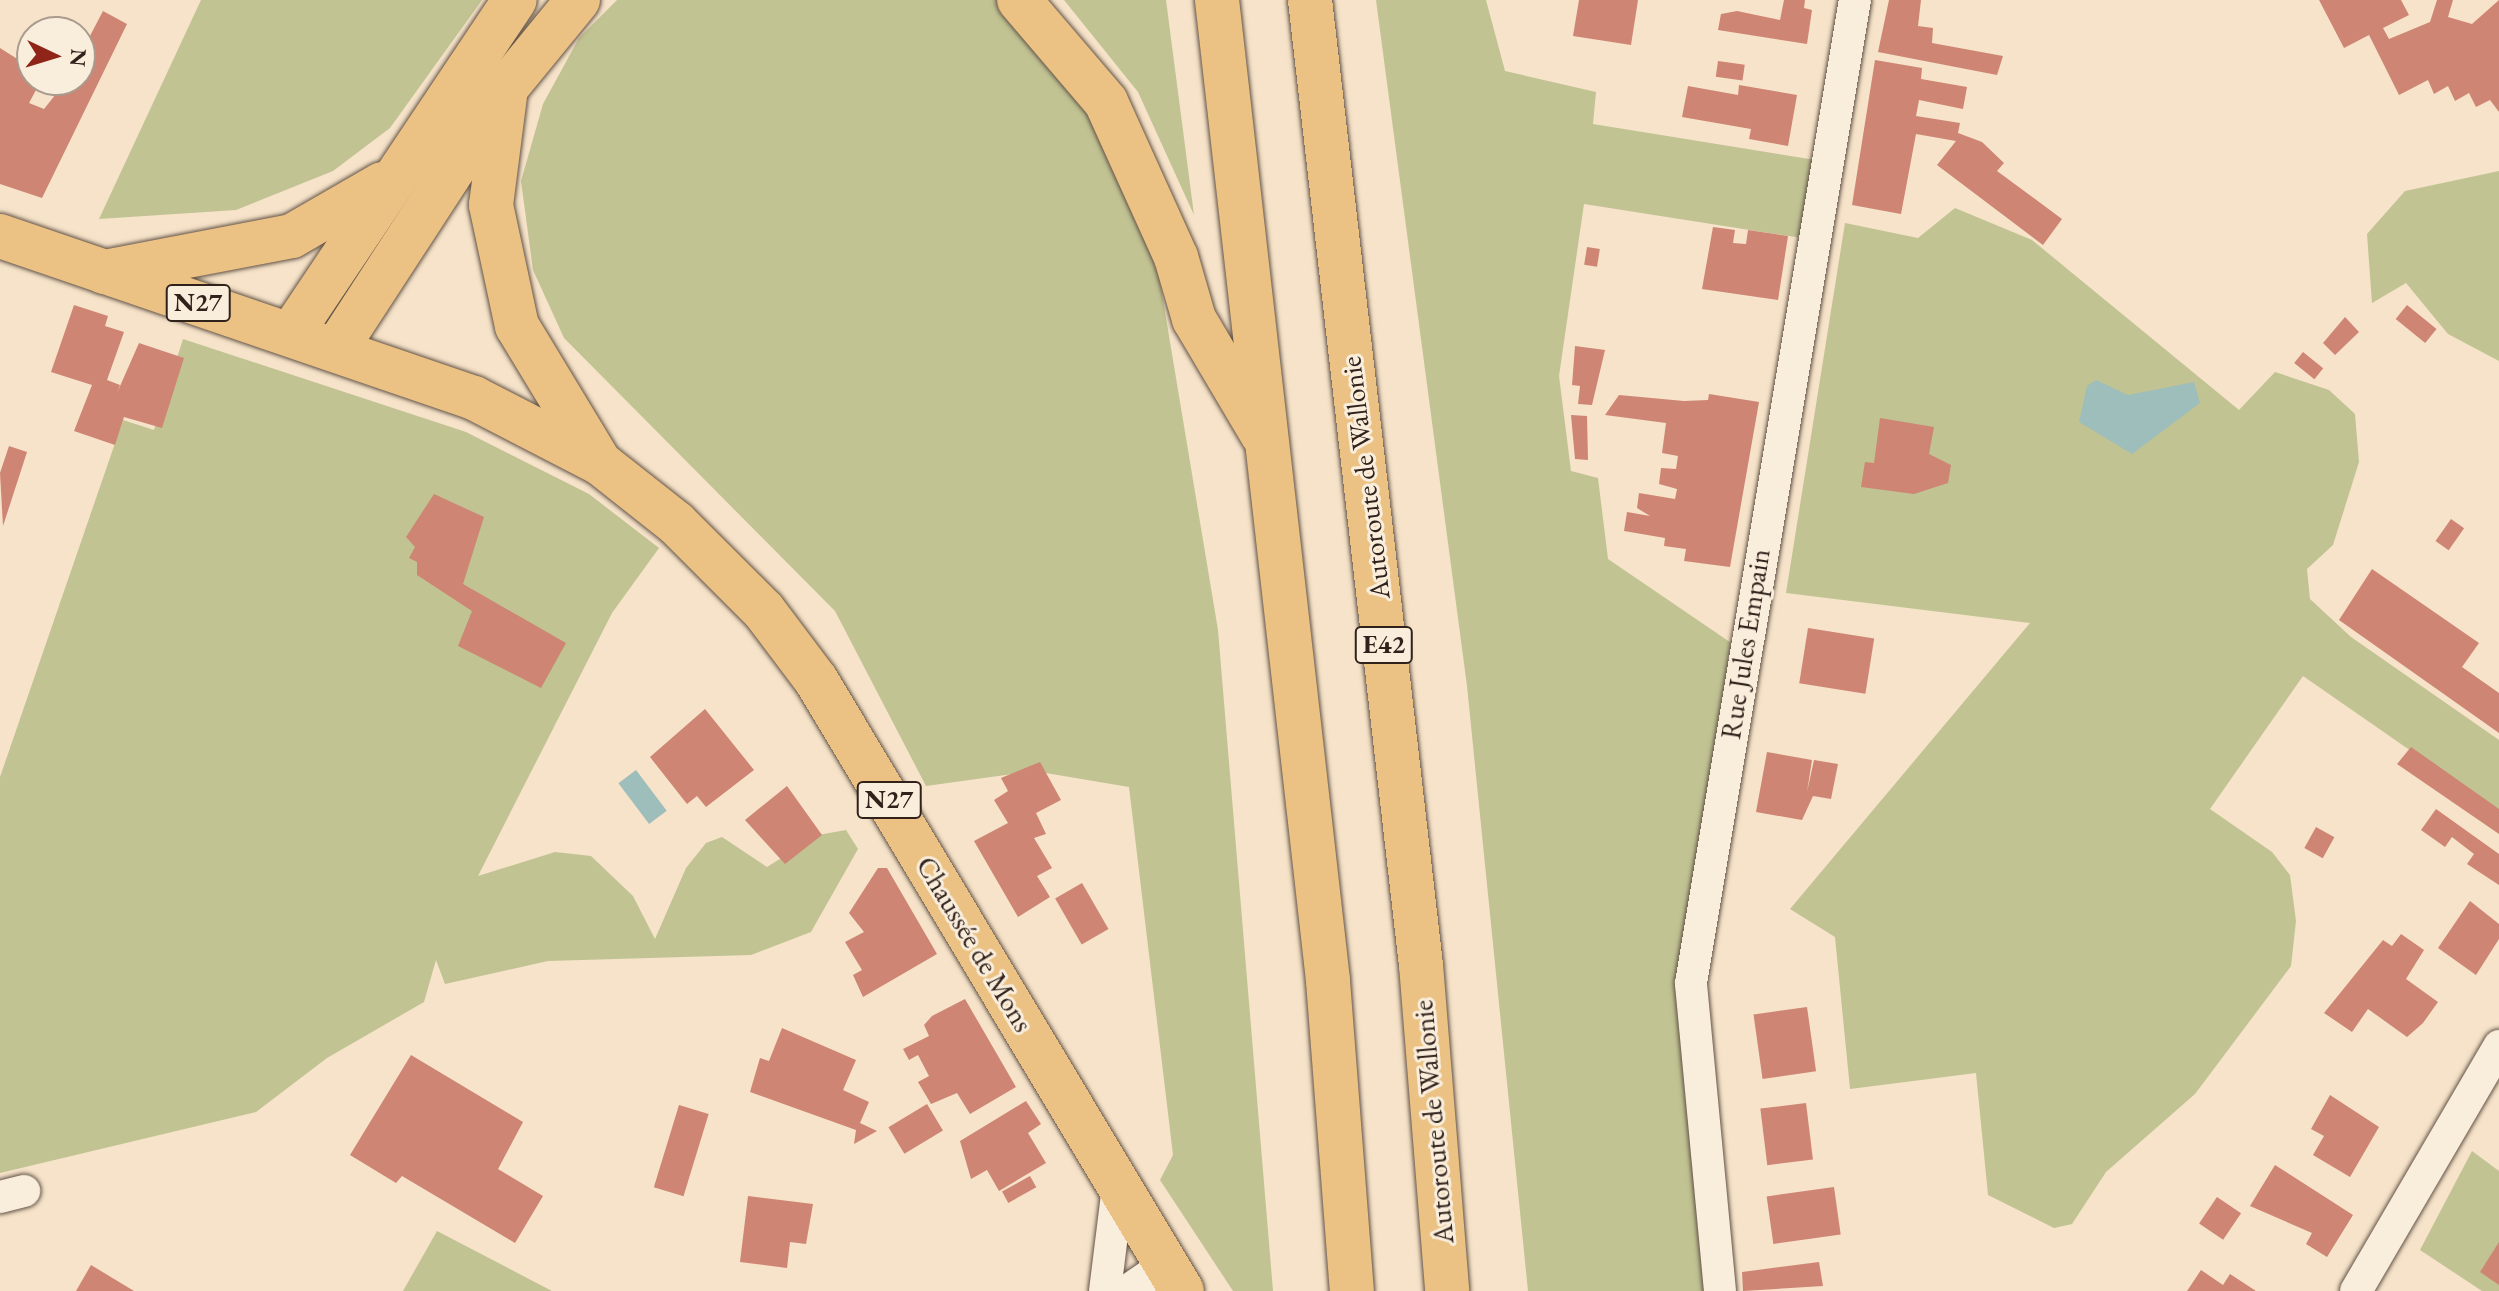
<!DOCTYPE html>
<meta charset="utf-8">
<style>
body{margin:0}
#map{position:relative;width:2499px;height:1291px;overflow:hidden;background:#f6e3c9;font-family:"EB Garamond",serif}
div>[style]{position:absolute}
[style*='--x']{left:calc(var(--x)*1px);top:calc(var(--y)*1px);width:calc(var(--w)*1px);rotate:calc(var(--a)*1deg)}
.green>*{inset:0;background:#c1c393}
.water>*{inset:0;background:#9dbeba;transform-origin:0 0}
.building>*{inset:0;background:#ce8574;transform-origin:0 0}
.roads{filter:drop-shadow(0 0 2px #625246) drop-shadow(0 0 2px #625246)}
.street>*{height:32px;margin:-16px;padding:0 16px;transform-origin:16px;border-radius:16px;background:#f9eddc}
.primary>*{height:44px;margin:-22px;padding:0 22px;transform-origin:22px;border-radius:22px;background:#ebc284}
.highway>*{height:44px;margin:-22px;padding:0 22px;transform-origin:22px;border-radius:22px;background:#ebc284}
span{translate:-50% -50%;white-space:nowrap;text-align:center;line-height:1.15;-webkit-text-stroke:6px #f9eddc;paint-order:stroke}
.shield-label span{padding:2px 6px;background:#f9eddc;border:2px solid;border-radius:6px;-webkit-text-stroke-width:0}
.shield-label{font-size:26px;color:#30211a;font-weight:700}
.street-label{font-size:28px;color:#30211a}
.north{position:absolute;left:16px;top:16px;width:80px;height:80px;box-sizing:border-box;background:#f9eddc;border:2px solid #a99b8e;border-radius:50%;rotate:94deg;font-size:22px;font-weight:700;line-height:32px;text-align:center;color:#30211a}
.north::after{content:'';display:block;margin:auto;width:28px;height:36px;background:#8f2418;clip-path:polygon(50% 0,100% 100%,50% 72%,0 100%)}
</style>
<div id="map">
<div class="green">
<i style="clip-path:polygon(201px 0,482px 0,390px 128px,333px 171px,236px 210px,99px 219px)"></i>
<i style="clip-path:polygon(617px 0,999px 0,1064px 72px,1114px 160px,1159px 276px,1218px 630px,1273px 1291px,1233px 1291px,1160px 1180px,1173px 1155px,1129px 787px,1034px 771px,926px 786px,835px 611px,564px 338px,533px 270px,521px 181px,543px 104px,579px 38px)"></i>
<i style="clip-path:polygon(1064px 0,1166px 0,1194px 215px,1138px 92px)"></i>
<i style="clip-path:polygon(1376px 0,1486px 0,1505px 71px,1596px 92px,1593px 124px,1828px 162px,1814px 240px,1584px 204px,1559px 376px,1571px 471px,1598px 478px,1608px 559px,1743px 651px,1691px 983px,1720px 1291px,1528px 1291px,1467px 686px)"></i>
<i style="clip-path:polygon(2499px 171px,2499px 361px,2448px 334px,2406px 283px,2372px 303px,2367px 234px,2405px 191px)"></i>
<i style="clip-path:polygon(1955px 208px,2032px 240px,2239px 410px,2275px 372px,2329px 390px,2355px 414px,2359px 462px,2333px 545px,2307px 569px,2310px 599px,2351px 637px,2499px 740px,2499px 812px,2303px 676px,2210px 809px,2272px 852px,2290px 875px,2296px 921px,2291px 966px,2195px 1094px,2106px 1172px,2072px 1224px,2054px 1228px,1988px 1195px,1976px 1073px,1850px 1089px,1835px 937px,1790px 909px,2030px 623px,1786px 593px,1845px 223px,1918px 238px)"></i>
<i style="clip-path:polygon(183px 339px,466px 432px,589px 494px,659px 548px,612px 613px,478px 876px,555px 852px,591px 856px,633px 896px,655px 939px,686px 868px,706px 843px,722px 837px,767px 867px,818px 835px,846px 830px,858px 849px,811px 932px,751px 955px,548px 961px,445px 984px,436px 960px,424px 1002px,327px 1058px,256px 1112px,0 1173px,0 777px,123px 420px,154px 430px)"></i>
<i style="clip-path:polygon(2472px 1151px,2499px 1171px,2499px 1291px,2482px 1291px,2420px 1250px)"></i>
<i style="clip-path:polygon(437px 1231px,552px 1291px,403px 1291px)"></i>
</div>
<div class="water">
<i style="clip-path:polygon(2096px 380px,2128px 395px,2194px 382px,2200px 403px,2132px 454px,2079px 422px,2087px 386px)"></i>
<i style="left:636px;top:770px;width:51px;height:22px;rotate:53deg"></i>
</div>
<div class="building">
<i style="clip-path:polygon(1579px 0,1638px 0,1631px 45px,1573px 36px)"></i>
<i style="clip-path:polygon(1784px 0,1805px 0,1804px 8px,1812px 10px,1807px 44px,1718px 30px,1721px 14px,1737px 11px,1780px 20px)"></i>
<i style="clip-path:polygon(1889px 0,1921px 0,1918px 26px,1933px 28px,1932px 43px,2003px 56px,1997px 75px,1878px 52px)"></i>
<i style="clip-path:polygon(2319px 0,2401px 0,2409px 15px,2383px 28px,2389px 39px,2430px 22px,2437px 0,2453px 0,2448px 17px,2472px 24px,2499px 0,2499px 112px,2490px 100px,2476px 107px,2469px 93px,2455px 101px,2448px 86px,2434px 94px,2428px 80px,2399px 95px,2369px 35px,2344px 48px)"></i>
<i style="clip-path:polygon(103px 11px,127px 24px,42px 198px,0 184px,0 48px,22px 62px,32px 45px,36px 90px,29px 103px,44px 109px,67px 80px,80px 80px,80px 55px)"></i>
<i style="clip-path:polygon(46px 22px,64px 32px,40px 32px)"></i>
<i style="clip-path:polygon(1875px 60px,1922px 68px,1921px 79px,1967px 87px,1963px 109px,1919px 100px,1916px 116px,1960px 123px,1958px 133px,1982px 142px,2004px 163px,1997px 171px,2062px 219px,2043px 245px,1937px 165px,1956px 141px,1916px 134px,1901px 214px,1852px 205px)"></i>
<i style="left:1718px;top:61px;width:27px;height:16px;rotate:8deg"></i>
<i style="clip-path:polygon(1739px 85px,1797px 95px,1788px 146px,1749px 139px,1751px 129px,1682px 117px,1688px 86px,1738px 95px)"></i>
<i style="clip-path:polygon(1713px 227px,1735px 230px,1733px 243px,1746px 244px,1748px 230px,1788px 236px,1778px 300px,1702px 289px)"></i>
<i style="left:1587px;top:247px;width:13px;height:18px;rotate:9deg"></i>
<i style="clip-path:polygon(74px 305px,108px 316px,105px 326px,124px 332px,107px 380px,120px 385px,117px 393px,139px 343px,184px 358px,162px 428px,124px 417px,115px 445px,74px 431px,92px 385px,51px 372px)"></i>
<i style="left:2407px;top:305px;width:38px;height:18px;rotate:39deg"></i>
<i style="clip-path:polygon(2345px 317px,2359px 332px,2335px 355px,2323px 343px)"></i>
<i style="clip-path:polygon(1575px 346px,1605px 350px,1592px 405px,1578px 404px,1580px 386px,1572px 385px)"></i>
<i style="left:2303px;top:352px;width:26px;height:14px;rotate:39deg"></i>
<i style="clip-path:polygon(1709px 394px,1759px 402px,1730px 567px,1684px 561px,1686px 549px,1664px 546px,1665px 538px,1624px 531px,1627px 512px,1650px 516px,1637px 508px,1639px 493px,1675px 499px,1677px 489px,1659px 484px,1661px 468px,1676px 469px,1678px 456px,1662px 453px,1666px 423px,1605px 415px,1619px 395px,1684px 401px,1708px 400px)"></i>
<i style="clip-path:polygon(1571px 415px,1587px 416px,1588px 460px,1575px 459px)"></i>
<i style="clip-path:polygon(1880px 418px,1934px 427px,1929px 454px,1951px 465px,1948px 483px,1914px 494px,1861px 487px,1865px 462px,1874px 463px)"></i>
<i style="clip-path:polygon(9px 446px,27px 452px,3px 526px,0 473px)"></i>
<i style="clip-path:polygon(434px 494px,484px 517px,463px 584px,566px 643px,541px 688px,458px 646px,472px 611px,417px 575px,417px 562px,409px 558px,415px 547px,406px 537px)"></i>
<i style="left:2451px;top:519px;width:16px;height:27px;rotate:35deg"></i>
<i style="clip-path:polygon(2372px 569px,2479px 643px,2462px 667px,2499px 693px,2499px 733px,2339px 620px)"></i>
<i style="left:1808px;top:628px;width:67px;height:56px;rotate:9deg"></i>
<i style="clip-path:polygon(705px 709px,754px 770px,706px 807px,697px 796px,687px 804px,650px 757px)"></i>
<i style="clip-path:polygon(2411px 747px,2499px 809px,2499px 834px,2397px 764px)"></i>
<i style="clip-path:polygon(1767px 752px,1812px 760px,1807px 792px,1814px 760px,1838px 764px,1831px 799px,1813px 796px,1802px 820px,1756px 812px)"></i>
<i style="clip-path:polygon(1040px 762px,1061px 800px,1036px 813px,1046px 834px,1034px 838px,1052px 868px,1037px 876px,1050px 897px,1018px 917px,974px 841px,1008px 823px,994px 800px,1008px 791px,1001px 778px)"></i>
<i style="clip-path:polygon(787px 786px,822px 835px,785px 864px,745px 820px)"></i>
<i style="clip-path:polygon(2436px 809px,2499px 854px,2499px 885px,2467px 864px,2474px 854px,2452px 837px,2445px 847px,2421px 830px)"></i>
<i style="left:2316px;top:827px;width:21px;height:24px;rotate:29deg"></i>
<i style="clip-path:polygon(878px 868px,887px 868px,937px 954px,863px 997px,853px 975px,862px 970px,845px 942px,864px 932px,849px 913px)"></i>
<i style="left:1082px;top:883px;width:53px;height:31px;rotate:60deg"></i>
<i style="clip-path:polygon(2470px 901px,2499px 924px,2499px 939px,2476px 975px,2438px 948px)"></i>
<i style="clip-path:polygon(2401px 934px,2424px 950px,2406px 979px,2438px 1002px,2423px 1023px,2407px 1037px,2368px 1009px,2352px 1032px,2324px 1013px,2383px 940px,2392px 946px)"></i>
<i style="clip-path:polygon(965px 999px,1016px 1087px,970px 1114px,957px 1093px,931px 1104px,918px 1082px,929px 1076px,918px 1055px,909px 1060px,903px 1049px,929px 1036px,924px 1025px,932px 1016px)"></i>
<i style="left:1807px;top:1007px;width:65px;height:54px;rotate:82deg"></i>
<i style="clip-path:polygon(782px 1028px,856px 1060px,843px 1090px,869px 1102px,860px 1123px,877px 1131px,854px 1144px,856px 1130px,750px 1092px,760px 1058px,769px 1061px)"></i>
<i style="clip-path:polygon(411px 1055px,523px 1122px,498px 1169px,543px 1196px,515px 1243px,402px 1176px,396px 1183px,350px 1155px)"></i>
<i style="clip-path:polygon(2330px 1095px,2379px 1127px,2350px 1177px,2313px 1155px,2324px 1136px,2311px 1129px)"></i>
<i style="clip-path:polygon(1026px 1101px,1041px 1124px,1028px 1133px,1046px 1163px,999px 1191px,987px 1170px,971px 1179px,960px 1141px)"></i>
<i style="left:1806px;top:1103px;width:57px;height:46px;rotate:83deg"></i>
<i style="left:927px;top:1104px;width:31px;height:45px;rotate:59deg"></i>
<i style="left:679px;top:1105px;width:31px;height:86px;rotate:17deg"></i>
<i style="clip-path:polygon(2275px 1165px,2353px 1215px,2327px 1257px,2306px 1244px,2312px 1233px,2250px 1206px)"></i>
<i style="left:1030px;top:1176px;width:13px;height:32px;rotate:61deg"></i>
<i style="left:1834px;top:1187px;width:48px;height:68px;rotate:82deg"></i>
<i style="clip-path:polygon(748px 1196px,813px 1204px,806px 1244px,790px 1242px,787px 1268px,740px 1262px)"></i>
<i style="left:2217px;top:1197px;width:29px;height:32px;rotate:34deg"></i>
<i style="clip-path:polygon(2499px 1242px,2499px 1285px,2480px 1272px)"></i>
<i style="clip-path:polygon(1819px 1262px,1823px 1286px,1743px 1291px,1742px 1272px)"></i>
<i style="clip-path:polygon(91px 1265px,134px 1291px,76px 1291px)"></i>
<i style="clip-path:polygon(2201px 1270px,2223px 1285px,2230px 1274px,2256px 1291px,2187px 1291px)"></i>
</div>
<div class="roads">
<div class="street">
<i style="--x:0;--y:1197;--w:25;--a:-14"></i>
<i style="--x:1105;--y:1291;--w:106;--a:-82.9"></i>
<i style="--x:1127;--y:1291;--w:46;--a:-34.4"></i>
<i style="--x:1720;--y:1291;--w:309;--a:-95.4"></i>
<i style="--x:1691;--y:983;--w:997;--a:-80.53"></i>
<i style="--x:2356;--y:1291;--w:284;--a:-59.7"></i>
</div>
<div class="primary">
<i style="--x:0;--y:236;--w:501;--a:18.87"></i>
<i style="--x:474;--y:398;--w:142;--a:27.3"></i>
<i style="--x:600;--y:463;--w:97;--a:38.3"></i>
<i style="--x:676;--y:523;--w:124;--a:45"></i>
<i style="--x:764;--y:611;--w:86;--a:53"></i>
<i style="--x:816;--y:680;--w:712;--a:59.08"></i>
</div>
<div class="highway">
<i style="--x:578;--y:0;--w:114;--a:129.3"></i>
<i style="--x:506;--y:88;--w:118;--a:97.3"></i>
<i style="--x:491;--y:205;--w:124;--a:77.9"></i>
<i style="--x:517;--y:326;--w:160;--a:58.8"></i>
<i style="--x:1019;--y:0;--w:134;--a:49.5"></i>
<i style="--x:1106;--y:102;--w:170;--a:65.7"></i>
<i style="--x:1176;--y:257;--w:65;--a:73.8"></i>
<i style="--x:1194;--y:319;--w:134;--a:59.4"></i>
<i style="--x:1217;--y:0;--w:987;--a:83.54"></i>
<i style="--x:1328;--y:981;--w:311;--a:85.6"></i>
<i style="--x:1310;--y:0;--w:971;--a:83.44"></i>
<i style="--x:1421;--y:965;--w:327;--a:85.4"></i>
<i style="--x:104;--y:272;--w:191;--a:-10.8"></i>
<i style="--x:292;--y:236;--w:104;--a:-30"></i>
<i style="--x:291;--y:334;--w:402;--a:-56.2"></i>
<i style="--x:336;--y:349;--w:298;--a:-56.9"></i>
</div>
</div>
<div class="shield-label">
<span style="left:198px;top:303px">N27</span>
<span style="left:1384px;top:645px">E42</span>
<span style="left:889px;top:800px">N27</span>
</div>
<div class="street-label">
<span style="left:1365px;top:478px;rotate:-97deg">Autoroute de Wallonie</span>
<span style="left:1745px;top:644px;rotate:-81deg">Rue Jules Empain</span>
<span style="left:975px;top:944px;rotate:59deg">Chaussée de Mons</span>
<span style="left:1433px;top:1122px;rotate:-95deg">Autoroute de Wallonie</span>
</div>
<div class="north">N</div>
</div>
